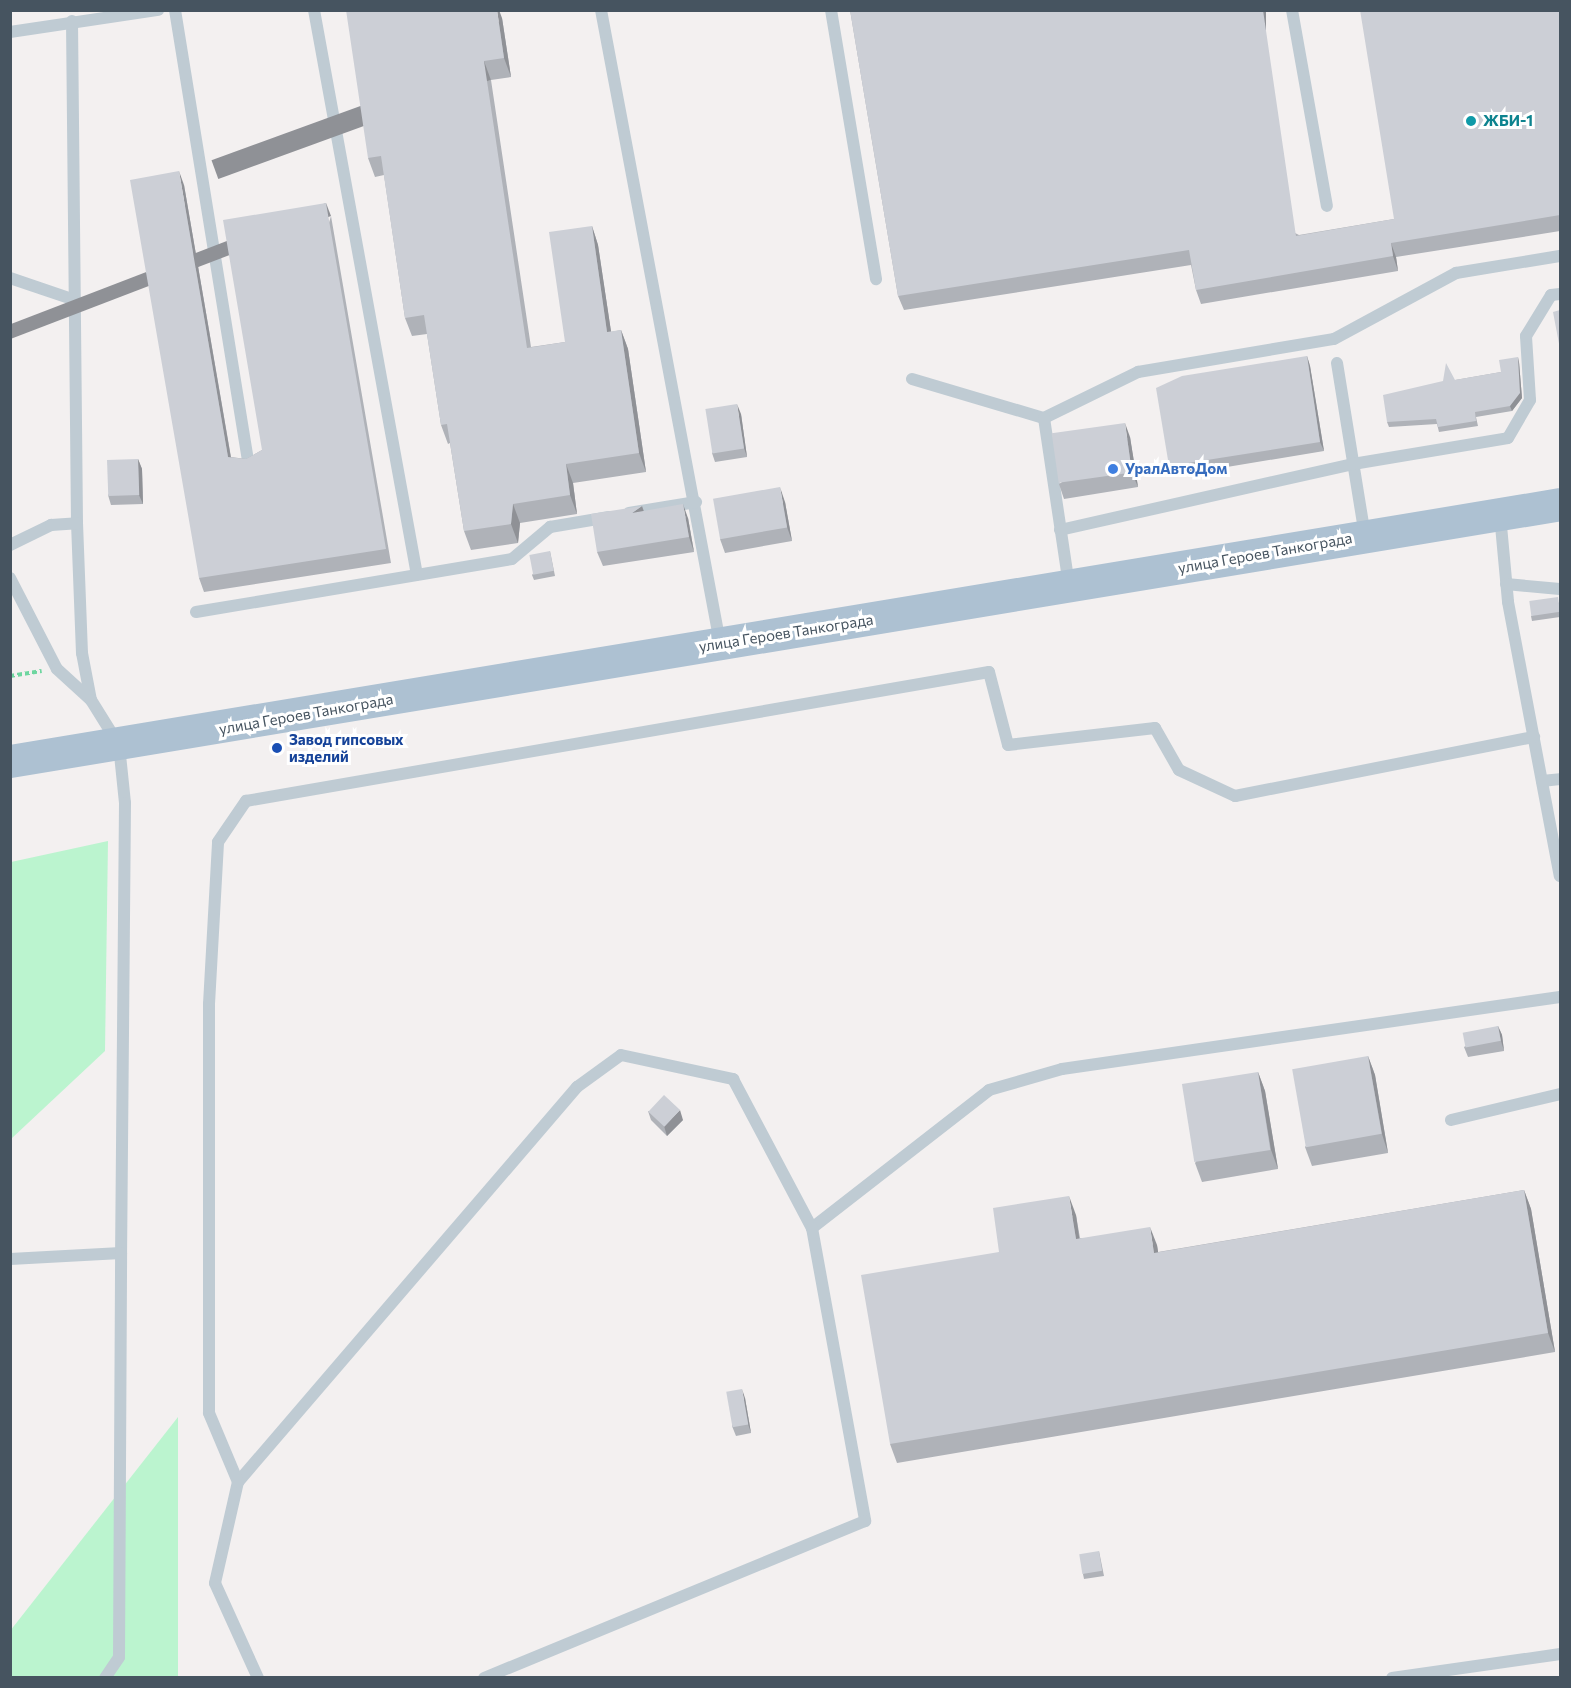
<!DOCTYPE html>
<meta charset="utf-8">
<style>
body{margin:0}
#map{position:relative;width:1571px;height:1688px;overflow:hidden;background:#f3f0f0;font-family:Commissioner,sans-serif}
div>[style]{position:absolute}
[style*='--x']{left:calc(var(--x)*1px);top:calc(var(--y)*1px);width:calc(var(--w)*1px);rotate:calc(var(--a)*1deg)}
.green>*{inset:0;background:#bbf4cf}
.path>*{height:4px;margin-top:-2px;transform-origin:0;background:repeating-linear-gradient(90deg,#6ed6a0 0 4.5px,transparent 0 7.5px)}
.service>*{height:12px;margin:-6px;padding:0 6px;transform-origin:6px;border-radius:6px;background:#bfcbd3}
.primary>*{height:33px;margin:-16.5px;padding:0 16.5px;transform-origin:16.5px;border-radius:16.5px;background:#adc1d2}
.wall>*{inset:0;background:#afb2b8}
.shaded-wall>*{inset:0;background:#8f9196;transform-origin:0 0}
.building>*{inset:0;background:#cccfd6;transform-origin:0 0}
.dots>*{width:16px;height:16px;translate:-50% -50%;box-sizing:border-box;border:3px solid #fff;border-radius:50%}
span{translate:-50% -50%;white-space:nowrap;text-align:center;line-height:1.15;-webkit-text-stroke:6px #fff;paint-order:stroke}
.culture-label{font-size:15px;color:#0d838f;font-weight:700}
.left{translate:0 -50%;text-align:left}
.shop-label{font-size:15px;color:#366cbe;font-weight:700}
.street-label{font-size:15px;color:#465460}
.transit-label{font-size:15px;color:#164399;font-weight:700}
.frame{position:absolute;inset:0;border:12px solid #465460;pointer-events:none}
</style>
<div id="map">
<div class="green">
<i style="clip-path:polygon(108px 841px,105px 1051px,11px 1139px,11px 862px)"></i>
<i style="clip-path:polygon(178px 1417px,178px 1677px,11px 1677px,10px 1631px)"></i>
</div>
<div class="path">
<i style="--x:10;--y:676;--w:32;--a:-9"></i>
</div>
<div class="service">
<i style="--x:175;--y:10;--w:461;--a:80.8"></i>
<i style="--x:314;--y:10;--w:574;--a:79.67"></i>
<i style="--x:601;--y:10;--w:644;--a:79.35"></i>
<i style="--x:831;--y:10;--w:273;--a:80.5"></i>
<i style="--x:1292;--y:10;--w:199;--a:79.9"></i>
<i style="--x:72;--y:21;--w:502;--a:89.43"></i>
<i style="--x:77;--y:523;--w:130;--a:87.8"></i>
<i style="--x:82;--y:653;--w:48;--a:79.2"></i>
<i style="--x:10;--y:32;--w:150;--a:-8.5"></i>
<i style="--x:10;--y:278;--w:65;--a:18.7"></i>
<i style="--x:1337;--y:363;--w:174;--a:80.8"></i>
<i style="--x:912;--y:379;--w:138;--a:16.5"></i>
<i style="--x:1044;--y:418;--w:105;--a:-26.1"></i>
<i style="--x:1138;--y:372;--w:199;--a:-9.6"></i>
<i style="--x:1334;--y:339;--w:139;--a:-28.4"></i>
<i style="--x:1456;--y:273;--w:105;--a:-9.3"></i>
<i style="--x:1044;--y:418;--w:170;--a:81.5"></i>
<i style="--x:629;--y:513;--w:68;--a:-9.3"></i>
<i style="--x:1500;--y:515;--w:87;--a:84.7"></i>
<i style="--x:1508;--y:602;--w:279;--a:79.3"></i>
<i style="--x:1060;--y:530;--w:300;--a:-12.7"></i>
<i style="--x:1353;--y:464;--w:157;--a:-9.5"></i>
<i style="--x:1508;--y:438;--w:44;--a:-59.9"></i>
<i style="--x:1530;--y:400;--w:64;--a:-93.6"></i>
<i style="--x:1526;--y:336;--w:48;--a:-58.6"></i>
<i style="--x:1551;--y:295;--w:9;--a:-6"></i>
<i style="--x:10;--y:545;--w:46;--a:-26"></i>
<i style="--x:51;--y:525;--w:26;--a:-4"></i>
<i style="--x:10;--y:578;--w:102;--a:62.7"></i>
<i style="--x:57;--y:669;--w:46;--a:42.4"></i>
<i style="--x:91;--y:700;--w:53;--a:58.1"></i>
<i style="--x:119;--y:745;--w:58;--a:84.1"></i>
<i style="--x:125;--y:803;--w:450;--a:90.5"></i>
<i style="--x:121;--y:1253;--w:111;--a:176.9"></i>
<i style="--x:1506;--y:584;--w:54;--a:5.3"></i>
<i style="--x:196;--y:612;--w:320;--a:-9.5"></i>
<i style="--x:512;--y:559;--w:50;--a:-40.1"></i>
<i style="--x:550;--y:527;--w:60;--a:-9.6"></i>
<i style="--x:1542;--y:781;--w:18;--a:-6"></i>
<i style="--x:1451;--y:1120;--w:112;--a:-13.4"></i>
<i style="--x:812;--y:1228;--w:224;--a:-37.9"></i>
<i style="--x:989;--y:1090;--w:76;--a:-16"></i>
<i style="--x:1062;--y:1069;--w:503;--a:-8.23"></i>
<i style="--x:238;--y:1482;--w:521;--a:-49.36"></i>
<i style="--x:577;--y:1087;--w:54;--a:-36"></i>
<i style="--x:621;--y:1055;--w:115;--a:12.1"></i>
<i style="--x:733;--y:1079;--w:169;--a:62.1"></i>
<i style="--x:812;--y:1228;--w:298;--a:79.7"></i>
<i style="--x:865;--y:1521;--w:412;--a:157.6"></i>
<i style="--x:105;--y:1678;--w:25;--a:-56"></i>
<i style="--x:119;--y:1657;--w:404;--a:-89.7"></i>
<i style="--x:258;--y:1678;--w:104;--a:-114.4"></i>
<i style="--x:215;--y:1583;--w:104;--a:-77.2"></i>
<i style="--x:238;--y:1482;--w:75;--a:-112.8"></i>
<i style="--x:209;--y:1413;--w:409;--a:-90"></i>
<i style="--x:209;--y:1004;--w:162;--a:-86.8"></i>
<i style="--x:218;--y:842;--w:50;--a:-55.7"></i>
<i style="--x:246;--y:801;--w:754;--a:-9.85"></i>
<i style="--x:989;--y:672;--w:75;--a:75.4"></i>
<i style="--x:1008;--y:745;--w:148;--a:-6.6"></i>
<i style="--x:1155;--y:728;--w:48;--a:60.3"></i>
<i style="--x:1179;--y:770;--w:62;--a:24.9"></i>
<i style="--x:1235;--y:796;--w:305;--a:-11.2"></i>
<i style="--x:1392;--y:1678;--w:170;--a:-8.1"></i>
</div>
<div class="primary">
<i style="--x:10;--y:761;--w:1571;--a:-9.41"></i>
</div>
<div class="wall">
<i style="clip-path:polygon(850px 10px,1299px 235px,1394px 219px,1560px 10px,1560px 231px,1396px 257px,1398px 271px,1201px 304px,1196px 290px,1191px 265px,904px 310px,898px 296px)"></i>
<i style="clip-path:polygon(502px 18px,511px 77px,491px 80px,531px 347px,565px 342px,592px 226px,598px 245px,611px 332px,621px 330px,628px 349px,646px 472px,573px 483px,577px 514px,520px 523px,518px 543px,471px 550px,464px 531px,450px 443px,448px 444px,441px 425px,427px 334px,412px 336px,405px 318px,384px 175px,375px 177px,368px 158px)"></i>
<i style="clip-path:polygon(184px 185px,231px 457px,246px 459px,262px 450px,331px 216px,391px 563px,204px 592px,199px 578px)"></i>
<i style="clip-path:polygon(1307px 356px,1310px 366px,1324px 451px,1173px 476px,1169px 466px)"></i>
<i style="clip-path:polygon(1519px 362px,1522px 398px,1512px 411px,1476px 417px,1478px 426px,1439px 432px,1437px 424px,1389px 427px,1387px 422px,1455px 380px,1501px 372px)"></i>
<i style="clip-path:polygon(741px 414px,747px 457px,715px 462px,712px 453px)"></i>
<i style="clip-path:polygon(1130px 437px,1138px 487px,1064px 499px,1059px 484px)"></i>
<i style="clip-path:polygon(138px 459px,142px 469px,143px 504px,111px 505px,108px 495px)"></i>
<i style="clip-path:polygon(785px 502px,792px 541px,725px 553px,720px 539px)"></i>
<i style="clip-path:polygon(644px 511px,688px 518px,694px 552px,603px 566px,597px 552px)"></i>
<i style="clip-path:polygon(550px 551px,555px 576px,534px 580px,532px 575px)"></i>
<i style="clip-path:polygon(1560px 602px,1560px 617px,1532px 621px,1531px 616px)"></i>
<i style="clip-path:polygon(1498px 1026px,1502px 1035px,1504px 1051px,1468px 1057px,1464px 1047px)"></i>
<i style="clip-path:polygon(1368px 1056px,1375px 1075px,1388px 1153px,1312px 1166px,1305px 1147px)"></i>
<i style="clip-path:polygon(1258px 1072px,1265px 1091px,1278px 1169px,1202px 1182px,1195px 1163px)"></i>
<i style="clip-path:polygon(648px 1111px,683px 1120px,667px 1136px,651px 1120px)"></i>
<i style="clip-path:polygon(1524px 1190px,1531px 1209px,1555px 1352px,897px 1463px,890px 1444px,999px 1252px,1076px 1215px,1080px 1238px,1157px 1245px,1158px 1252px)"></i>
<i style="clip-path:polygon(745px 1398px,751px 1433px,736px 1436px,732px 1426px)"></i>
<i style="clip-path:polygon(1099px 1551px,1104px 1576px,1084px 1579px,1083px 1574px)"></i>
</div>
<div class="shaded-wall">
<i style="clip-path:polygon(497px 10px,499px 10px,502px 18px,511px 77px,504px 58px)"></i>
<i style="left:1263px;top:10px;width:3px;height:228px"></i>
<i style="left:484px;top:61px;width:20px;height:290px;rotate:70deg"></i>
<i style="clip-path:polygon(179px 171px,184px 185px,233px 470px,228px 457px)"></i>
<i style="left:326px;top:203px;width:14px;height:351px;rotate:69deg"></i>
<i style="clip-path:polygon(592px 226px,598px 245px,614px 351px,607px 332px)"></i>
<i style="clip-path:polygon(1391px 243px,1396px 257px,1398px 271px,1393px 256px)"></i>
<i style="clip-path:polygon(621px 330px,628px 349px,646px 472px,639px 453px)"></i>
<i style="clip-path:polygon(1307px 356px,1310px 366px,1324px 451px,1320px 442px)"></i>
<i style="clip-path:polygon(1518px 357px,1519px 362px,1522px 398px,1512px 411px,1510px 406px)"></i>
<i style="clip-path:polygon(737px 404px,741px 414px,747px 457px,744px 448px)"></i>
<i style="clip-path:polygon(1125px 423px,1130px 437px,1138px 487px,1132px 473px)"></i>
<i style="clip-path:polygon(138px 459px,142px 469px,143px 504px,139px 495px)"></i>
<i style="clip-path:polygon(566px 464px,573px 483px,577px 514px,570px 495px)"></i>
<i style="clip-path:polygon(780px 487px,785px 502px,792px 541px,787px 527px)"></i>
<i style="clip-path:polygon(513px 504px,520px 523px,518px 543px,511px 524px)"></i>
<i style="clip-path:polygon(683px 504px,688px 518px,694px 552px,689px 537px)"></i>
<i style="clip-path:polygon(642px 506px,647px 520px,632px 513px)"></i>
<i style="clip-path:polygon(1498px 1026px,1502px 1035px,1504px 1051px,1501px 1041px)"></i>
<i style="clip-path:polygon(1368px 1056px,1375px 1075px,1388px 1153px,1382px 1134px)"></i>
<i style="clip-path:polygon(1258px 1072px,1265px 1091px,1278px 1169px,1271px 1150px)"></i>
<i style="clip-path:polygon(680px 1110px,683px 1120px,667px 1136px,664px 1126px)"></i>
<i style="clip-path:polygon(1524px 1190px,1531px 1209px,1555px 1352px,1548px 1333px)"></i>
<i style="clip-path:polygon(1069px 1196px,1076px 1215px,1082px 1258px,1076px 1239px)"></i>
<i style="clip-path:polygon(1150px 1227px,1157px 1245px,1161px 1271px,1154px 1253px)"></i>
<i style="clip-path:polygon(742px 1389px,745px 1398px,751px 1433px,748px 1424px)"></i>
</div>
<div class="building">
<i style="clip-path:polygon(346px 10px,497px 10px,504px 58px,484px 61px,527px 348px,565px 342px,549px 232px,592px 226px,607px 332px,621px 330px,639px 453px,566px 464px,570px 495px,513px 504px,511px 524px,464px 531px,447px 424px,441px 425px,424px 315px,405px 318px,381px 156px,368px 158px)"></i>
<i style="clip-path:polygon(850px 10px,1263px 10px,1296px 236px,1394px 219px,1360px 10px,1560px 10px,1560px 215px,1391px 243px,1393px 256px,1196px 290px,1189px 250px,898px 296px)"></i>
<i style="clip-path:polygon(179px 171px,228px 457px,246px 459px,262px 450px,223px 220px,326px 203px,386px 549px,199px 578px,130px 180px)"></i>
<i style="clip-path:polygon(1560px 310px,1560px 349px,1553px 312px)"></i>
<i style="clip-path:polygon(1307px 356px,1320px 442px,1169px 466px,1156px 388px,1182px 376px)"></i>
<i style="clip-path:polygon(1518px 357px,1520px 393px,1510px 406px,1475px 412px,1476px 421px,1438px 427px,1436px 419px,1387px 422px,1383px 395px,1443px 381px,1446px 363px,1455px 380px,1501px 372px,1499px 360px)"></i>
<i style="left:737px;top:404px;width:45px;height:32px;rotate:81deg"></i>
<i style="left:1125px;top:423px;width:50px;height:74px;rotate:82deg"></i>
<i style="left:138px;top:459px;width:36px;height:31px;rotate:88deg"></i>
<i style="left:780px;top:487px;width:41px;height:68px;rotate:80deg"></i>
<i style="clip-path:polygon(683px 504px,689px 537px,597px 552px,591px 514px,642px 506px,632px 513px)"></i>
<i style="left:550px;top:551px;width:20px;height:21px;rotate:79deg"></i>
<i style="left:1558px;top:597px;width:15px;height:29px;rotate:82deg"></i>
<i style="left:1498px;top:1026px;width:15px;height:36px;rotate:79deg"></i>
<i style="left:1368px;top:1056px;width:79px;height:77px;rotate:80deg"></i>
<i style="left:1258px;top:1072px;width:79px;height:77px;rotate:81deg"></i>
<i style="left:664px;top:1095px;width:22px;height:23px;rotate:43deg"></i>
<i style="clip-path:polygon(1524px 1190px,1548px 1333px,890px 1444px,861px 1275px,999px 1252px,993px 1208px,1069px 1196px,1076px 1239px,1150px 1227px,1154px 1253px)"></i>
<i style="left:742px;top:1389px;width:36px;height:16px;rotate:80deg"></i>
<i style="left:1099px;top:1551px;width:20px;height:20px;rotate:81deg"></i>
</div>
<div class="dots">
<i style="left:1471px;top:121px;background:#0f9aa8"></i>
<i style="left:1113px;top:469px;background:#3f7fe0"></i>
<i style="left:277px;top:748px;background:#1a4fb4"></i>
</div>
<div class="culture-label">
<span class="left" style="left:1483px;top:121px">ЖБИ-1</span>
</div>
<div class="shop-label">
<span class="left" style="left:1125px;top:469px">УралАвтоДом</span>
</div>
<div class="street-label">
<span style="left:1265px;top:553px;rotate:-10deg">улица Героев Танкограда</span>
<span style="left:786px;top:633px;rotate:-9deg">улица Героев Танкограда</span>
<span style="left:306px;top:714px;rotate:-10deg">улица Героев Танкограда</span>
</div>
<div class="transit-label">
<span class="left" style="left:289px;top:748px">Завод гипсовых<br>изделий</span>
</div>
<div class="frame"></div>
</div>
